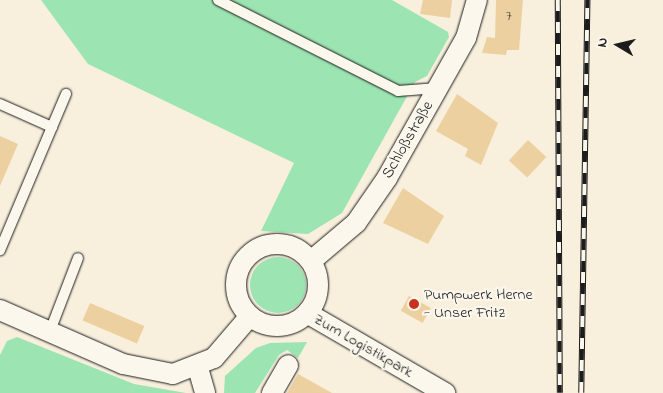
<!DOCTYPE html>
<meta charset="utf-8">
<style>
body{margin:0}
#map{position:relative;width:663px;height:393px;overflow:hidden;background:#f8efdd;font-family:"Indie Flower",sans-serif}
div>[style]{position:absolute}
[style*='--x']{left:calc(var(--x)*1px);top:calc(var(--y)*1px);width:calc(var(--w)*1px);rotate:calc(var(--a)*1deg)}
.green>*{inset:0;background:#9ce4b2}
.round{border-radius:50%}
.building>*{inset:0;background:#edd0a0;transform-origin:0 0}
.roads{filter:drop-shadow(0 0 1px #1c1c1c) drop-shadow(0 0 1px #1c1c1c)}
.lane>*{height:10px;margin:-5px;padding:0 5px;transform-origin:5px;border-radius:5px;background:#fbf7ec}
.street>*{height:20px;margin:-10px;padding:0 10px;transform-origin:10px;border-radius:10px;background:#fbf7ec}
.street>.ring{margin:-10px;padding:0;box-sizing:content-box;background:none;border:20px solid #fbf7ec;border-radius:50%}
.rail>*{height:5.5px;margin-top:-2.75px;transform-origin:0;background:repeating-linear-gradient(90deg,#fbf7ec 0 11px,#1c1c1c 0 22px);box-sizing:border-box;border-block:1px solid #1c1c1c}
.dots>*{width:14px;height:14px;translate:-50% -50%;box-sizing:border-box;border:2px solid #fbf7ec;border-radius:50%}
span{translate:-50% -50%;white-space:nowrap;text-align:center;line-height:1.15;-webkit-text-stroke:4.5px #fbf7ec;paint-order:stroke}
.number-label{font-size:14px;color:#50493d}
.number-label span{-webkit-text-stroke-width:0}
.street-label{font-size:16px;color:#1c1c1c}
.poi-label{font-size:16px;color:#1c1c1c}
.left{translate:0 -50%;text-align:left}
.north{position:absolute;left:593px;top:20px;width:50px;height:50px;-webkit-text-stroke:4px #fbf7ec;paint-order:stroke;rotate:279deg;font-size:14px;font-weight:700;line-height:20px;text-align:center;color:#1c1c1c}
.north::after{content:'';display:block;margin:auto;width:18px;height:22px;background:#1c1c1c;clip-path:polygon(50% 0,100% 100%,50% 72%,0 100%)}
</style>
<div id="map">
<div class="green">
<i style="clip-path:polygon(41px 0,392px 0,448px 32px,449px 37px,427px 76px,415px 82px,342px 213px,308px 234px,261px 231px,294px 163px,88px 64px)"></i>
<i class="round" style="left:250px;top:257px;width:56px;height:56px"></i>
<i style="clip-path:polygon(17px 337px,134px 384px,186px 393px,0 393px,0 355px,7px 341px)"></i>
<i style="clip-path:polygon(307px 342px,298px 358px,287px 350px,279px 355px,255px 393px,224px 393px,225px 376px,256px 348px,270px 343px)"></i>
</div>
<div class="building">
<i style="clip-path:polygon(423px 0,452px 0,450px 18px,420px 14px)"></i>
<i style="clip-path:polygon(496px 0,523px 0,519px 50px,507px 50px,506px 55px,482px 53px,487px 37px,495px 38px)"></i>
<i style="clip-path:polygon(457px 94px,498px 123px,481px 165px,465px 156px,468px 149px,436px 131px)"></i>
<i style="clip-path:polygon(0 136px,18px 144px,0 186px)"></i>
<i style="left:528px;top:140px;width:25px;height:28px;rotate:43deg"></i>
<i style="clip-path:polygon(403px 188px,444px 216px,428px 244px,383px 223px)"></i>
<i style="left:409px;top:296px;width:25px;height:17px;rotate:29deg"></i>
<i style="left:90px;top:303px;width:59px;height:19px;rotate:23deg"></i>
<i style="clip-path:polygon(298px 374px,332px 393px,287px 393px)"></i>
</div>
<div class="roads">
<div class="lane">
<i style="--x:218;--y:0;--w:202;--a:26.8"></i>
<i style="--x:398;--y:91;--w:40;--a:-4.3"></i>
<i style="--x:0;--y:104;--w:57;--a:23.9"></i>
<i style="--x:52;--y:127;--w:134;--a:112.9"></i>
<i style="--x:52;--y:127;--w:36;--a:-67"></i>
<i style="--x:50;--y:331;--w:78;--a:-69"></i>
</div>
<div class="street">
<i class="ring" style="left:236px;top:244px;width:62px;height:62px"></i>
<i style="--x:311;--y:261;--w:59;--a:-40.2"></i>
<i style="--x:356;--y:223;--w:55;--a:-55.4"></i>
<i style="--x:387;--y:178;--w:161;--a:-60.6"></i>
<i style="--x:466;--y:38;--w:40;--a:-74"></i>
<i style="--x:0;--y:310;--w:134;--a:23.7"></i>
<i style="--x:123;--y:364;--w:51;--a:11.3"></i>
<i style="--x:173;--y:374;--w:44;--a:-21.3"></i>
<i style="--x:214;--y:358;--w:55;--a:-49.4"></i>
<i style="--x:307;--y:313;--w:160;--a:30.1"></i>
<i style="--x:198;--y:368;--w:26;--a:74"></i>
<i style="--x:272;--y:393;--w:32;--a:-60"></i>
</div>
</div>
<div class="rail">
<i style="--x:558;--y:0;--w:393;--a:89.7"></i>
<i style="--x:581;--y:393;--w:393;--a:-89.1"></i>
</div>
<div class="dots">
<i style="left:414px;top:304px;background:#c8321e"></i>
</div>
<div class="number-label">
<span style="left:509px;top:17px">7</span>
</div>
<div class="street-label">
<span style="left:408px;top:140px;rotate:-60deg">Schloßstraße</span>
<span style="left:363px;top:346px;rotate:30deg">Zum Logistikpark</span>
</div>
<div class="poi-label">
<span class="left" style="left:424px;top:304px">Pumpwerk Herne<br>- Unser Fritz</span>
</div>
<div class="north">N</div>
</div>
